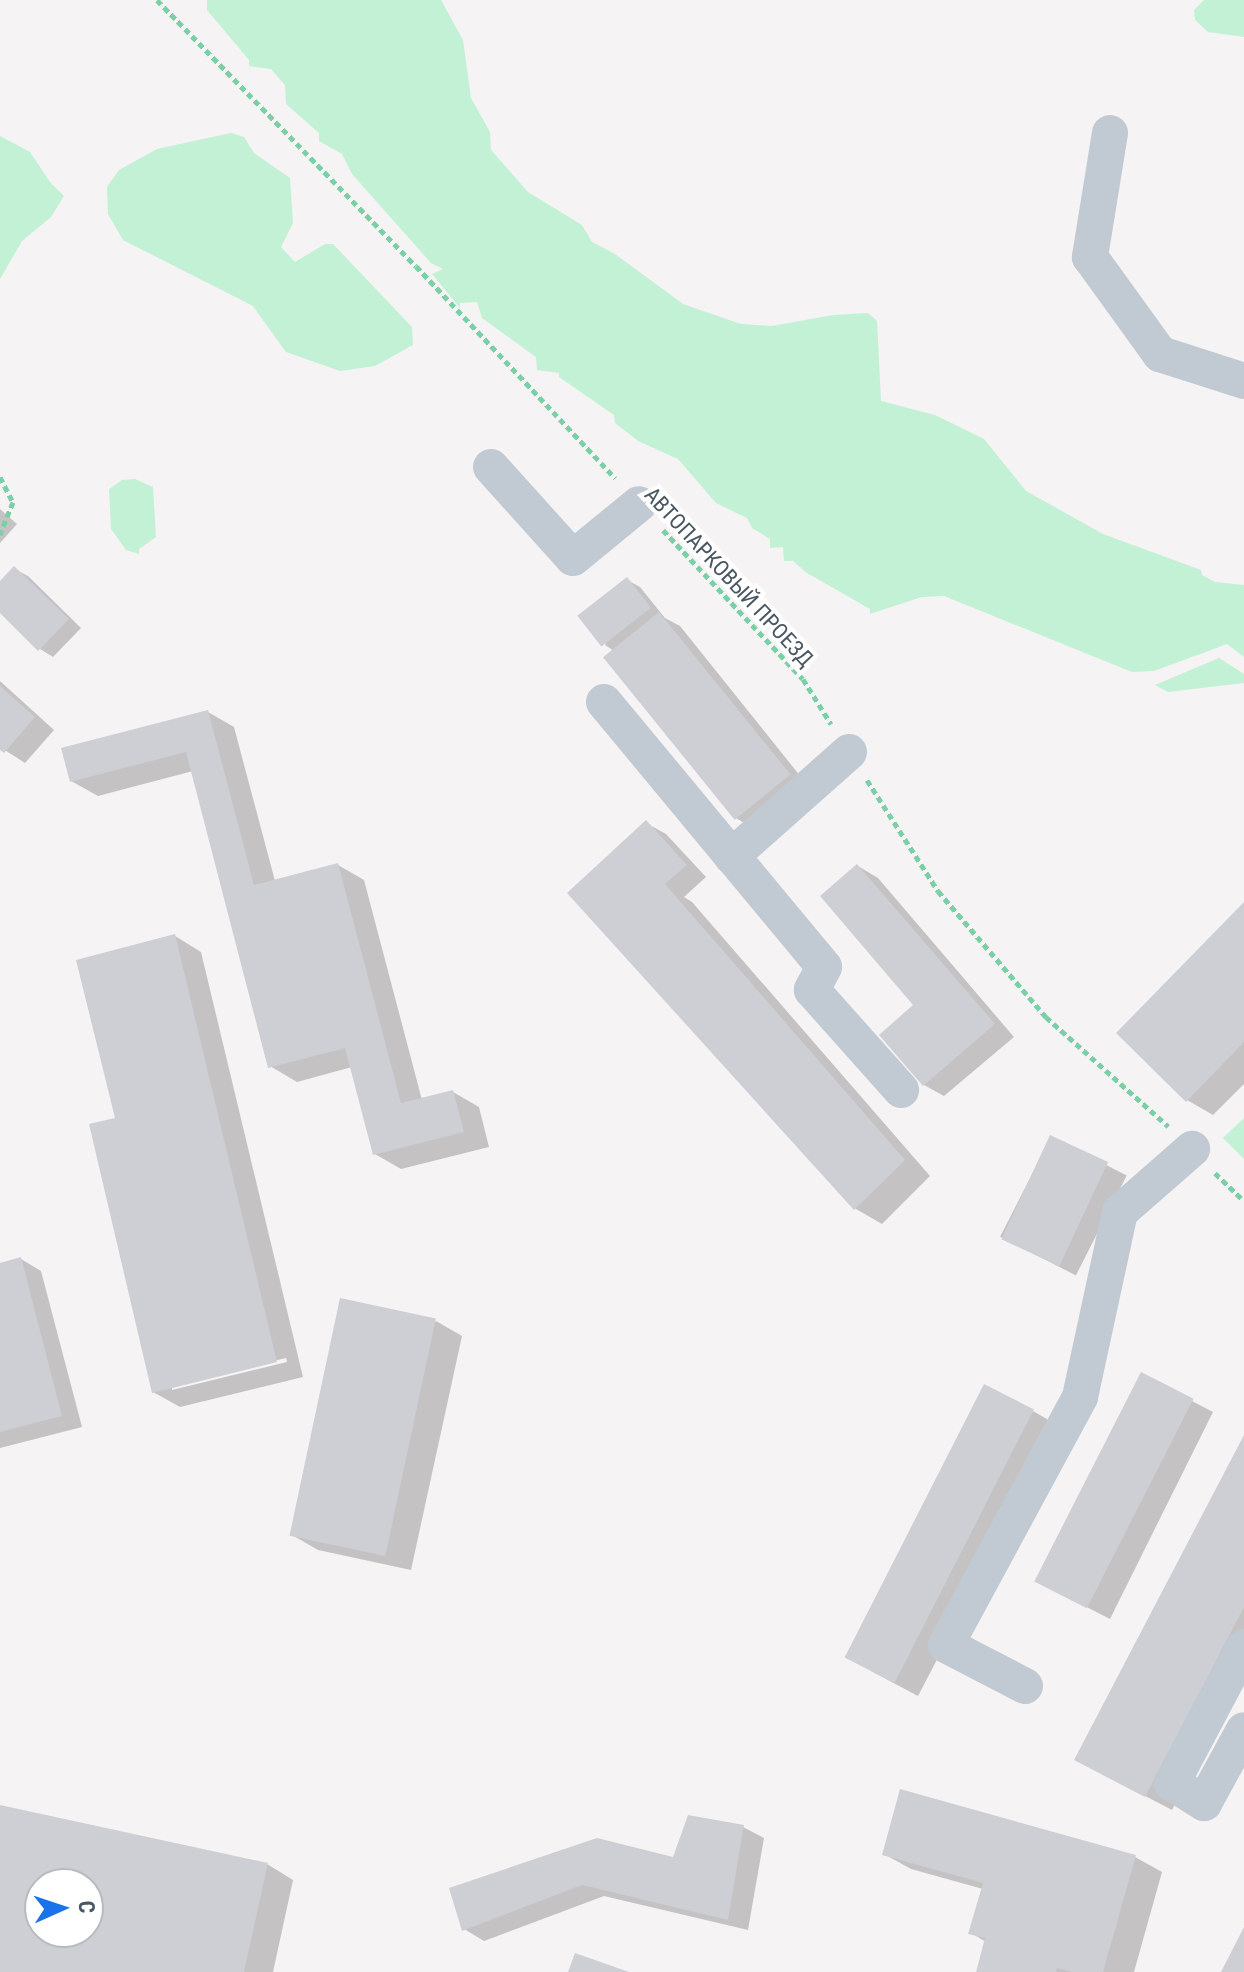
<!DOCTYPE html>
<meta charset="utf-8">
<style>
body{margin:0}
#map{position:relative;width:1244px;height:1972px;overflow:hidden;background:#f5f3f3;font-family:"Roboto Condensed",sans-serif}
div>[style]{position:absolute}
[style*='--x']{left:calc(var(--x)*1px);top:calc(var(--y)*1px);width:calc(var(--w)*1px);rotate:calc(var(--a)*1deg)}
.green>*{inset:0;background:#c3f1d5}
.shadow>*{inset:0;background:#0003;transform-origin:0 0}
.building>*{inset:0;background:#cdcfd5;transform-origin:0 0}
.path>*{height:5px;margin-top:-2.5px;transform-origin:0;background:repeating-linear-gradient(90deg,#7ad0a6 0 6px,transparent 0 10px)}
.minor>*{height:36px;margin:-18px;padding:0 18px;transform-origin:18px;border-radius:18px;background:#c1cad2}
span{translate:-50% -50%;white-space:nowrap;text-align:center;line-height:1.15;-webkit-text-stroke:8px #fff;paint-order:stroke}
.street-label{font-size:22px;color:#4a5661}
.north{position:absolute;left:24px;top:1868px;width:80px;height:80px;box-sizing:border-box;background:#fff;border:2px solid #b7bbc0;border-radius:50%;rotate:87deg;font-size:22px;font-weight:700;line-height:32px;text-align:center;color:#4a5661}
.north::after{content:'';display:block;margin:auto;width:28px;height:36px;background:#1a73e8;clip-path:polygon(50% 0,100% 100%,50% 72%,0 100%)}
</style>
<div id="map">
<div class="green">
<i style="clip-path:polygon(207px 0,441px 0,463px 40px,471px 98px,490px 132px,491px 150px,528px 192px,582px 225px,592px 242px,615px 254px,683px 304px,741px 324px,772px 326px,833px 315px,868px 313px,877px 321px,881px 401px,935px 415px,984px 439px,1026px 491px,1103px 534px,1201px 570px,1202px 575px,1215px 582px,1244px 585px,1244px 657px,1227px 644px,1154px 671px,1132px 672px,944px 596px,922px 597px,870px 614px,870px 609px,807px 573px,793px 561px,784px 561px,783px 547px,770px 548px,770px 539px,752px 528px,747px 518px,716px 503px,678px 459px,638px 441px,615px 423px,614px 415px,559px 377px,559px 373px,537px 370px,536px 357px,482px 318px,477px 302px,460px 303px,460px 308px,432px 274px,443px 269px,431px 263px,352px 174px,342px 154px,319px 141px,319px 133px,286px 104px,285px 85px,271px 69px,249px 66px,249px 60px,207px 10px)"></i>
<i style="clip-path:polygon(1204px 0,1244px 0,1244px 37px,1208px 32px,1195px 20px,1194px 10px)"></i>
<i style="clip-path:polygon(231px 133px,244px 137px,254px 153px,290px 178px,293px 223px,281px 247px,295px 262px,325px 244px,333px 244px,412px 327px,413px 345px,375px 366px,340px 371px,286px 352px,253px 306px,123px 240px,108px 214px,107px 187px,119px 170px,157px 149px)"></i>
<i style="clip-path:polygon(0 136px,30px 152px,50px 182px,64px 196px,51px 217px,22px 241px,0 279px)"></i>
<i style="clip-path:polygon(135px 479px,153px 487px,156px 537px,139px 549px,139px 554px,126px 550px,111px 529px,109px 489px,122px 480px)"></i>
<i style="clip-path:polygon(1219px 658px,1244px 674px,1244px 683px,1168px 692px,1155px 685px)"></i>
<i style="clip-path:polygon(1244px 1118px,1244px 1159px,1223px 1138px)"></i>
</div>
<div class="shadow">
<i style="clip-path:polygon(0 509px,17px 524px,0 543px)"></i>
<i style="clip-path:polygon(14px 569px,28px 576px,81px 628px,53px 657px,40px 649px,0 610px,0 584px)"></i>
<i style="clip-path:polygon(627px 580px,640px 587px,665px 618px,680px 626px,809px 787px,756px 830px,736px 818px,614px 651px,605px 645px)"></i>
<i style="clip-path:polygon(0 681px,54px 730px,25px 763px,0 747px)"></i>
<i style="clip-path:polygon(208px 712px,234px 727px,275px 881px,338px 865px,364px 880px,422px 1100px,453px 1092px,479px 1107px,489px 1147px,401px 1169px,375px 1154px,352px 1067px,297px 1082px,270px 1066px,193px 771px,98px 796px,71px 781px)"></i>
<i style="clip-path:polygon(646px 823px,666px 834px,706px 877px,684px 897px,692px 902px,930px 1176px,882px 1224px,856px 1209px,610px 936px)"></i>
<i style="clip-path:polygon(858px 866px,878px 878px,1014px 1037px,944px 1096px,924px 1085px,915px 1006px)"></i>
<i style="clip-path:polygon(1244px 905px,1244px 1084px,1213px 1115px,1187px 1100px)"></i>
<i style="clip-path:polygon(evenodd,175px 936px,201px 952px,303px 1377px,180px 1407px,153px 1392px,117px 1119px,175px 936px,286px 1358px,287px 1362px,172px 1390px,172px 1386px,286px 1358px)"></i>
<i style="left:1051px;top:1137px;width:85px;height:112px;rotate:27deg"></i>
<i style="clip-path:polygon(21px 1259px,41px 1271px,82px 1427px,0 1448px,0 1265px)"></i>
<i style="clip-path:polygon(436px 1321px,462px 1336px,411px 1570px,318px 1550px,292px 1535px)"></i>
<i style="clip-path:polygon(1142px 1375px,1213px 1412px,1110px 1619px,1059px 1593px)"></i>
<i style="clip-path:polygon(1033px 1411px,1059px 1426px,918px 1696px,871px 1671px)"></i>
<i style="clip-path:polygon(1244px 1439px,1244px 1672px,1172px 1810px,1103px 1774px)"></i>
<i style="clip-path:polygon(evenodd,0 1807px,267px 1864px,293px 1880px,273px 1972px,0 1972px,0 1807px,40px 1884px,88px 1884px,88px 1932px,40px 1932px,40px 1884px)"></i>
<i style="clip-path:polygon(743px 1827px,764px 1838px,748px 1930px,604px 1896px,484px 1941px,464px 1929px,598px 1840px,674px 1860px)"></i>
<i style="clip-path:polygon(884px 1854px,1135px 1857px,1162px 1872px,1134px 1972px,978px 1972px,986px 1942px,971px 1933px,983px 1889px,911px 1869px)"></i>
</div>
<div class="building">
<i style="clip-path:polygon(14px 566px,69px 619px,38px 651px,0 613px,0 581px)"></i>
<i style="left:627px;top:577px;width:39px;height:63px;rotate:52deg"></i>
<i style="left:659px;top:612px;width:209px;height:72px;rotate:51deg"></i>
<i style="clip-path:polygon(0 686px,35px 717px,4px 753px,0 750px)"></i>
<i style="clip-path:polygon(208px 710px,254px 885px,338px 863px,401px 1103px,453px 1090px,464px 1132px,373px 1155px,345px 1048px,268px 1068px,186px 752px,70px 782px,61px 748px)"></i>
<i style="clip-path:polygon(646px 820px,687px 865px,665px 884px,905px 1160px,854px 1210px,567px 893px)"></i>
<i style="clip-path:polygon(857px 864px,995px 1024px,923px 1086px,879px 1035px,913px 1005px,820px 896px)"></i>
<i style="clip-path:polygon(1244px 902px,1244px 1042px,1186px 1102px,1116px 1033px)"></i>
<i style="clip-path:polygon(175px 934px,277px 1362px,152px 1393px,89px 1124px,115px 1118px,76px 960px)"></i>
<i style="left:1050px;top:1135px;width:64px;height:115px;rotate:25deg"></i>
<i style="clip-path:polygon(21px 1257px,62px 1416px,0 1432px,0 1263px)"></i>
<i style="left:340px;top:1298px;width:98px;height:243px;rotate:12deg"></i>
<i style="left:1141px;top:1372px;width:59px;height:235px;rotate:27deg"></i>
<i style="left:984px;top:1384px;width:56px;height:307px;rotate:27deg"></i>
<i style="clip-path:polygon(1244px 1435px,1244px 1607px,1145px 1797px,1074px 1760px)"></i>
<i style="clip-path:polygon(900px 1789px,1136px 1855px,1103px 1972px,1072px 1972px,1057px 1968px,1056px 1972px,976px 1972px,985px 1938px,968px 1934px,983px 1883px,882px 1855px)"></i>
<i style="clip-path:polygon(evenodd,0 1805px,268px 1863px,244px 1972px,0 1972px,0 1805px,40px 1884px,88px 1884px,88px 1932px,40px 1932px,40px 1884px)"></i>
<i style="clip-path:polygon(688px 1815px,744px 1825px,728px 1920px,582px 1885px,462px 1931px,449px 1888px,597px 1838px,673px 1857px)"></i>
<i style="clip-path:polygon(1244px 1927px,1244px 1972px,1221px 1972px)"></i>
<i style="clip-path:polygon(575px 1953px,629px 1972px,568px 1972px)"></i>
</div>
<div class="path">
<i style="--x:157;--y:0;--w:371;--a:45.8"></i>
<i style="--x:416;--y:266;--w:291;--a:46.8"></i>
<i style="--x:0;--y:477;--w:28;--a:63"></i>
<i style="--x:13;--y:502;--w:35;--a:112"></i>
<i style="--x:663;--y:530;--w:204;--a:46.8"></i>
<i style="--x:803;--y:679;--w:53;--a:58.1"></i>
<i style="--x:867;--y:780;--w:132;--a:57.4"></i>
<i style="--x:938;--y:891;--w:166;--a:49.4"></i>
<i style="--x:1046;--y:1017;--w:164;--a:41.8"></i>
<i style="--x:1215;--y:1173;--w:40;--a:44"></i>
</div>
<div class="minor">
<i style="--x:1110;--y:133;--w:126;--a:99.2"></i>
<i style="--x:1090;--y:257;--w:120;--a:54.2"></i>
<i style="--x:1160;--y:354;--w:88;--a:17.8"></i>
<i style="--x:491;--y:467;--w:122;--a:48"></i>
<i style="--x:573;--y:558;--w:85;--a:-39.3"></i>
<i style="--x:604;--y:702;--w:200;--a:50.3"></i>
<i style="--x:849;--y:752;--w:157;--a:138.4"></i>
<i style="--x:732;--y:856;--w:144;--a:50.3"></i>
<i style="--x:824;--y:967;--w:26;--a:118"></i>
<i style="--x:812;--y:990;--w:134;--a:48.3"></i>
<i style="--x:1244;--y:1647;--w:154;--a:117.9"></i>
<i style="--x:1172;--y:1783;--w:38;--a:32"></i>
<i style="--x:1204;--y:1803;--w:83;--a:-61.3"></i>
<i style="--x:1025;--y:1686;--w:89;--a:-152.6"></i>
<i style="--x:946;--y:1645;--w:282;--a:-61.6"></i>
<i style="--x:1080;--y:1397;--w:189;--a:-77.8"></i>
<i style="--x:1120;--y:1212;--w:96;--a:-41.2"></i>
</div>
<div class="street-label">
<span style="left:729px;top:577px;rotate:47deg">АВТОПАРКОВЫЙ ПРОЕЗД</span>
</div>
<div class="north">С</div>
</div>
